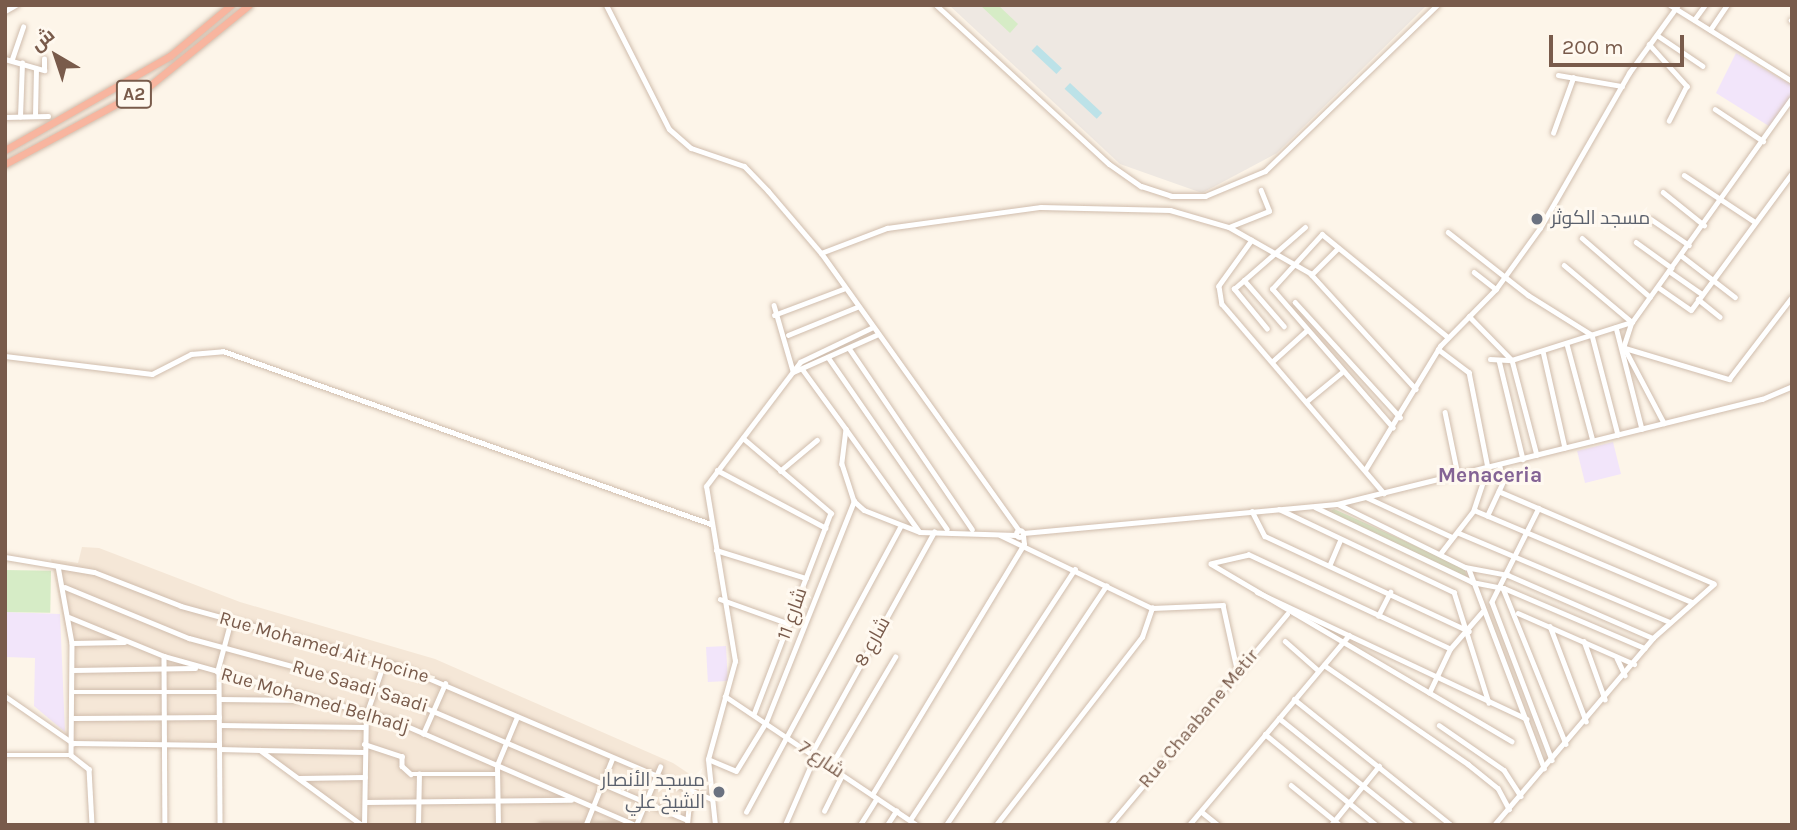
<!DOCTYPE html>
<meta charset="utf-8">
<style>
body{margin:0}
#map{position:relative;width:1797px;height:830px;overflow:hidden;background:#fdf5e9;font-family:Karla,Cairo,sans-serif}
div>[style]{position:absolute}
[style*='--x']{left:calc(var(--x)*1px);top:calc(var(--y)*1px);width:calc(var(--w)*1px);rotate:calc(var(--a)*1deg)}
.residential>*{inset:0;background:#f5e7d7}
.industrial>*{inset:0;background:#eee8e2}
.education>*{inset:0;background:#f2e5fa;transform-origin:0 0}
.green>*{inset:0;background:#d6ecc6;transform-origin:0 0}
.water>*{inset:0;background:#bce2e8;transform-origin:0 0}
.roads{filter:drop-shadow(0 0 2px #d0bdad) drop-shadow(0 0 2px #d0bdad)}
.minor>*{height:4.5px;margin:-2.25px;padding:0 2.25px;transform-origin:2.25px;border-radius:2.25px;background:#fff}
.tertiary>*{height:5px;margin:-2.5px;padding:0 2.5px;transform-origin:2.5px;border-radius:2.5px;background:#fff}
.tertiary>.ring{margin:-2.5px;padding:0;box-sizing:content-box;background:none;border:5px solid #fff;border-radius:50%}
.motorway>*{height:7px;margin:-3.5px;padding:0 3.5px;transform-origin:3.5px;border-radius:3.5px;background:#f8b59f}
.dots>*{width:19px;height:19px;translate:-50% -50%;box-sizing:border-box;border:4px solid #fff9f0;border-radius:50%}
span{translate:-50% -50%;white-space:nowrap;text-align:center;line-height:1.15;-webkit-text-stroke:6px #fff9f0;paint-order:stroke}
.shield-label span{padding:2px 5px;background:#fff9f0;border:2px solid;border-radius:5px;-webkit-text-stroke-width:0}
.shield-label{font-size:18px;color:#795b4b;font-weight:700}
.worship-label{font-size:19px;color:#5b616d}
.left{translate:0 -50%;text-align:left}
.right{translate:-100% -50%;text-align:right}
.street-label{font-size:19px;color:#795b4b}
.neighbourhood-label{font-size:21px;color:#846395;font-weight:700}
.frame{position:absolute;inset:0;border:7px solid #795b4b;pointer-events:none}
.north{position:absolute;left:21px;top:21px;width:70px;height:70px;-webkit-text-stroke:5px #fff9f0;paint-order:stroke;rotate:321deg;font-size:19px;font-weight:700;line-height:28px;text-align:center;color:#795b4b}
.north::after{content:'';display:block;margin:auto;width:24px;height:32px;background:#795b4b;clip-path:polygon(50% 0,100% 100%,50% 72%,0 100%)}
.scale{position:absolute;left:1549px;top:35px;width:135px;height:32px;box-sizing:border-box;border:4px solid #795b4b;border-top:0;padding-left:9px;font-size:21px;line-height:24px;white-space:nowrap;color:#795b4b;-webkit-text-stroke:5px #fff9f0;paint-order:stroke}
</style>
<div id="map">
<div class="residential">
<i style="clip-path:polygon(82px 547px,99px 548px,240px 602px,435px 659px,673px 763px,700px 781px,691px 825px,358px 824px,258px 752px,69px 745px,69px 648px,51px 559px,78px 563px)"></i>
</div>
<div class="industrial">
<i style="clip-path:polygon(949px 5px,1427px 5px,1277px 153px,1202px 193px,1120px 164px)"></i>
</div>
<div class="education">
<i style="clip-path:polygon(1736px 53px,1792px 85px,1792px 97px,1772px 128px,1716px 93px)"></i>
<i style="left:1613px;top:442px;width:33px;height:37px;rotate:76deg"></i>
<i style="clip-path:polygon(5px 612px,60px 614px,65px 732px,34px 706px,35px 658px,5px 657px)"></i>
<i style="left:726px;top:646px;width:35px;height:20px;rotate:87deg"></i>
</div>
<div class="green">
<i style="clip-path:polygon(998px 5px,1018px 24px,1010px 33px,981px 6px)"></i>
<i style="clip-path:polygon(1334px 509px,1464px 568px,1467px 577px,1328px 512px)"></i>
<i style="left:5px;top:570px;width:46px;height:42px;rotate:1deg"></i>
</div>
<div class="water">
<i style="left:1037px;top:45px;width:34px;height:8px;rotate:43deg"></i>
<i style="left:1070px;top:83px;width:44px;height:8px;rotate:43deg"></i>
</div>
<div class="roads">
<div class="minor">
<i style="--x:1670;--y:5;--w:144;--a:31.9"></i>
<i style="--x:5;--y:11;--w:13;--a:-29"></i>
<i style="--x:1694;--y:20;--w:19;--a:-54"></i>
<i style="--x:1791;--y:20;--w:1;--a:45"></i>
<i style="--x:1710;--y:30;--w:30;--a:-56"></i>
<i style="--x:1657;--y:35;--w:55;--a:34"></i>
<i style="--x:1649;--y:44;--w:57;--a:47.9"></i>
<i style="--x:1687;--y:86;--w:39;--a:117"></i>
<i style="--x:5;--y:59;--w:41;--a:15.8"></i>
<i style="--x:44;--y:70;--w:11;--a:-90"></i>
<i style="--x:12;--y:59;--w:34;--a:-71"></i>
<i style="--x:1558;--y:75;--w:65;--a:9.8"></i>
<i style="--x:1715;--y:109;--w:58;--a:33.7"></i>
<i style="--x:35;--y:116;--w:47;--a:-88.8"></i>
<i style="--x:5;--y:117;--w:43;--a:-1.3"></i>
<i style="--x:20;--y:117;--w:54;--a:-87.9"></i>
<i style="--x:1553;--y:133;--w:59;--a:-70"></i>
<i style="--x:1684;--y:175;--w:85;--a:33.5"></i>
<i style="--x:1663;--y:192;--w:53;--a:38.8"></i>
<i style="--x:1651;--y:219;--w:46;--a:34.4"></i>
<i style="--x:1229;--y:227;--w:43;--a:-21.8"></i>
<i style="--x:1269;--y:211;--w:22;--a:-112"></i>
<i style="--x:1448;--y:232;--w:102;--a:38.2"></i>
<i style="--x:1528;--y:295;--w:75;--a:32"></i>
<i style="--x:1592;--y:335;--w:103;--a:75.4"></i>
<i style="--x:1582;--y:238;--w:90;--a:40.9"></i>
<i style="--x:1252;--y:240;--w:57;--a:125.7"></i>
<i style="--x:1219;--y:286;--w:18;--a:81"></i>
<i style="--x:1222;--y:304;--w:249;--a:49.4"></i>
<i style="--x:1636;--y:242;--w:44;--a:35.8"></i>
<i style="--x:821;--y:253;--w:71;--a:-20.7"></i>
<i style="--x:887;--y:228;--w:155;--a:-7.8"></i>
<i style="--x:1041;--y:207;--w:129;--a:1.3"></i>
<i style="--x:1170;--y:210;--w:61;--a:16.1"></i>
<i style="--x:1229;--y:227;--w:93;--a:29.6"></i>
<i style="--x:1310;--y:273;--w:157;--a:47.6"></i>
<i style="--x:1682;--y:256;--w:67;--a:37.7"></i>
<i style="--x:1564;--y:265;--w:89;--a:40"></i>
<i style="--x:1632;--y:322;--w:275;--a:-54.5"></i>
<i style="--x:1669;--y:271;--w:40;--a:34.9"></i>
<i style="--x:1474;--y:272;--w:28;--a:38"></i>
<i style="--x:1311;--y:275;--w:38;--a:-45"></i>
<i style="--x:1244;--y:280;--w:61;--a:49"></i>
<i style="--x:1658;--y:287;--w:40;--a:34.9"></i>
<i style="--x:1691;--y:310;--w:170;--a:-53.6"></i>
<i style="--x:1698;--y:299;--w:28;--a:39"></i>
<i style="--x:1295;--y:302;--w:156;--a:47.6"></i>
<i style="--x:774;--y:305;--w:69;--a:73.9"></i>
<i style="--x:774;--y:315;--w:74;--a:-20.6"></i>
<i style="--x:1469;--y:316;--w:62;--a:45.7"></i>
<i style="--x:1512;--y:360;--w:98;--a:75.3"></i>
<i style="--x:1616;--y:327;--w:105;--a:75.7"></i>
<i style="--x:1267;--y:329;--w:52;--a:-129.5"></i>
<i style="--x:1234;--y:289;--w:94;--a:-41.1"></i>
<i style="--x:788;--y:335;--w:74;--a:-22.1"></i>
<i style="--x:1567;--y:344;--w:100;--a:75"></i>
<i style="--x:849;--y:348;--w:219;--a:55.8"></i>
<i style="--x:1625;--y:348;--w:109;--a:16.6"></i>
<i style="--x:1729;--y:379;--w:103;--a:-52.5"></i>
<i style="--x:1438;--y:349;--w:39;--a:37"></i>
<i style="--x:1469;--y:372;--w:98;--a:78.8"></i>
<i style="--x:1488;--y:468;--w:44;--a:108.4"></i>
<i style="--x:1543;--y:351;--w:99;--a:77.2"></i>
<i style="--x:5;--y:356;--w:148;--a:7"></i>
<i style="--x:152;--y:374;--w:44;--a:-27.1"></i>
<i style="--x:191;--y:354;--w:32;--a:-5"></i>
<i style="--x:223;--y:351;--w:518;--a:19.52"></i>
<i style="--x:828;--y:357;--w:209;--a:55.3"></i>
<i style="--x:1490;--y:359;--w:22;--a:3"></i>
<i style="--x:1512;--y:360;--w:126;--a:-17.6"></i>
<i style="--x:1632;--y:322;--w:26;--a:108"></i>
<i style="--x:1624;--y:347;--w:86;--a:62.2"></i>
<i style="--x:1499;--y:360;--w:102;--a:76.4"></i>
<i style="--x:1273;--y:361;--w:45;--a:-42.3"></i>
<i style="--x:803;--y:370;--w:73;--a:53.9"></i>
<i style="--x:846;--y:429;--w:35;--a:97"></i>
<i style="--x:842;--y:464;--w:39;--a:72"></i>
<i style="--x:854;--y:501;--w:13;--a:42"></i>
<i style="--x:864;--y:510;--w:60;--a:21.4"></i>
<i style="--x:920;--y:532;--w:96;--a:1.8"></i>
<i style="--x:1307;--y:401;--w:44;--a:-39.5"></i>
<i style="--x:1445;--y:412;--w:64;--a:78.3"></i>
<i style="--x:1393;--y:428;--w:184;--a:-131"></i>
<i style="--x:1272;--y:289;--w:74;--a:-47.7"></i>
<i style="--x:1322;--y:234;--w:163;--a:39.3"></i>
<i style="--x:846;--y:429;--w:125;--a:54.4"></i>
<i style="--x:743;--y:438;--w:116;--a:40.4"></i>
<i style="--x:831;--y:513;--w:216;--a:110.9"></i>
<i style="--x:717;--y:470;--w:123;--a:28"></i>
<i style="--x:1365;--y:470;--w:145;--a:-58.8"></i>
<i style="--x:1440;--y:346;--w:80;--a:-45.5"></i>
<i style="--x:1496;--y:289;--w:75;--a:-54.2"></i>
<i style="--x:1540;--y:228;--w:179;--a:-60.1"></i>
<i style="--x:1629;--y:73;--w:84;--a:-54.2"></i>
<i style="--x:780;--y:471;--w:48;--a:-40"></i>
<i style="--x:1366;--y:497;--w:95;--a:24.9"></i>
<i style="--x:1338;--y:504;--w:142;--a:26.4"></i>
<i style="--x:1465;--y:567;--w:44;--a:10.5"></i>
<i style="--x:1508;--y:575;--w:158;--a:23.5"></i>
<i style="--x:1315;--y:507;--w:174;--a:25.5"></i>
<i style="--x:1472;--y:582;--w:33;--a:11"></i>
<i style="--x:1504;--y:588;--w:153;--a:23.1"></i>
<i style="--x:1539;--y:508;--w:105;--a:116.6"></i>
<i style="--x:1492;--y:602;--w:169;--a:69.2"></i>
<i style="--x:1279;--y:509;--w:194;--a:25.4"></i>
<i style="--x:1454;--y:592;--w:116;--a:72.5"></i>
<i style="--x:1252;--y:511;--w:28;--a:63"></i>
<i style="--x:1265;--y:536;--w:225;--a:25"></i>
<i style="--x:1487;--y:516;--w:38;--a:-65"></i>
<i style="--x:1503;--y:481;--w:16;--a:-104"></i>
<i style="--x:1459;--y:533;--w:229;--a:22.9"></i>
<i style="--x:1000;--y:535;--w:169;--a:25.7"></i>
<i style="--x:1152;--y:608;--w:71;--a:-2.4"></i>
<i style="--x:1223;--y:605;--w:70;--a:77.6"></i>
<i style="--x:716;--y:550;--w:94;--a:17.3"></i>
<i style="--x:1440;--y:554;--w:56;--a:-52.3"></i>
<i style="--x:1474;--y:510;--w:237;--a:22.9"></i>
<i style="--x:1330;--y:564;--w:25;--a:-67"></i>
<i style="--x:58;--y:566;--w:78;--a:79.7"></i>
<i style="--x:72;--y:643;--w:112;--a:90.5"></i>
<i style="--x:1469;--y:569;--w:213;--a:69.3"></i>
<i style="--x:65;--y:587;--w:134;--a:22.4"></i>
<i style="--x:189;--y:638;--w:209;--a:15.2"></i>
<i style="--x:391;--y:693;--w:322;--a:23.2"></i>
<i style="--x:1503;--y:588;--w:168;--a:68"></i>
<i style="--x:1257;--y:592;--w:298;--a:25.2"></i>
<i style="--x:720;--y:599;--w:74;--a:19.7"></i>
<i style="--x:1518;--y:613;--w:127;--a:23.7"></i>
<i style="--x:1378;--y:616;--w:27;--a:-63"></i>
<i style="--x:69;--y:617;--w:103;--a:22.3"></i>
<i style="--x:164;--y:656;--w:238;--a:15.6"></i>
<i style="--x:393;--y:720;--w:265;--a:23.4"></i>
<i style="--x:636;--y:825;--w:63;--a:-67.5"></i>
<i style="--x:1550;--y:626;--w:102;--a:69.2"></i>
<i style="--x:1285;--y:641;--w:44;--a:41.3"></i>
<i style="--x:1584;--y:641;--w:62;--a:70.1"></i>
<i style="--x:72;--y:643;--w:52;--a:-1.1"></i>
<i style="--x:1450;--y:649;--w:222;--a:-154.9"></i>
<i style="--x:1249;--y:555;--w:39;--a:167"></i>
<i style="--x:1211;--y:564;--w:349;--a:30.5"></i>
<i style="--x:164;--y:656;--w:169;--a:89.7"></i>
<i style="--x:1617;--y:658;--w:19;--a:65"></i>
<i style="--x:1324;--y:665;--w:175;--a:34.5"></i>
<i style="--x:1468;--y:764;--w:38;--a:39"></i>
<i style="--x:1498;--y:788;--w:24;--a:62"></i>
<i style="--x:73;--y:670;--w:122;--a:-0.9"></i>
<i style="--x:217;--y:672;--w:54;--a:-74.9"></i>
<i style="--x:219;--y:673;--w:152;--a:89.6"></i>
<i style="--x:73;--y:692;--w:146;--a:0"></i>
<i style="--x:1429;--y:693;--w:49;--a:-64.5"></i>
<i style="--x:1450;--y:649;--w:49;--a:-49.1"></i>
<i style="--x:5;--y:696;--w:83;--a:34.7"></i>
<i style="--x:73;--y:743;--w:146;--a:0.8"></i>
<i style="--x:725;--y:696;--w:231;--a:33.9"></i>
<i style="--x:219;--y:699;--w:88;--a:0.7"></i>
<i style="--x:1294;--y:699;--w:201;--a:38.7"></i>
<i style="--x:74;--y:718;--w:145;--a:-0.4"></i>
<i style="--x:1279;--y:718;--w:171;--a:38.8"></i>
<i style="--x:219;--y:725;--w:145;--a:0.8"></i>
<i style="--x:1439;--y:725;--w:79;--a:34.7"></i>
<i style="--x:1504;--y:770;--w:31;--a:57"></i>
<i style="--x:423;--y:734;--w:55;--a:-66.3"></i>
<i style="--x:1265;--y:734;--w:144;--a:39.3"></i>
<i style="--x:364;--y:744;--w:40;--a:18"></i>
<i style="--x:402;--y:756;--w:10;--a:90"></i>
<i style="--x:402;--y:766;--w:12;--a:42"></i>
<i style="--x:411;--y:774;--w:86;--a:0"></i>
<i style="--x:219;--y:749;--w:41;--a:1.4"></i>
<i style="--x:260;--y:750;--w:127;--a:36.3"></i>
<i style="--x:260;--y:750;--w:104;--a:1.1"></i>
<i style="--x:811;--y:754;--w:254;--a:-61"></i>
<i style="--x:5;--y:755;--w:66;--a:0"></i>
<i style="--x:71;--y:755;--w:23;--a:38"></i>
<i style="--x:89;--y:769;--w:56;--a:86.9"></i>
<i style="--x:708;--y:759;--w:30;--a:23"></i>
<i style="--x:736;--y:771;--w:57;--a:-58.5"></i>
<i style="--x:766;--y:722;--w:238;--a:-68.3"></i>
<i style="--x:830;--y:767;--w:128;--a:-59.4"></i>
<i style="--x:299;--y:778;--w:66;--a:-0.9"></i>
<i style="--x:1291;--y:785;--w:63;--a:39.2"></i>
<i style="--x:872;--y:795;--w:293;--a:-58.8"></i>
<i style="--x:1024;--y:544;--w:8;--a:-97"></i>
<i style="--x:365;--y:802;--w:206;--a:-0.6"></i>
<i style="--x:824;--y:811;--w:40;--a:-63.4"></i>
<i style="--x:746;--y:812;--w:324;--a:-61.6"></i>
<i style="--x:1202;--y:812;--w:21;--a:39"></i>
<i style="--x:910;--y:820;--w:300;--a:-56.7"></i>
<i style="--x:586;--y:824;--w:70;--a:-68.2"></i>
<i style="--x:364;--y:825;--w:110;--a:-89"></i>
<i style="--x:366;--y:715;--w:56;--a:-71.2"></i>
<i style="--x:418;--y:825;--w:51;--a:-88.9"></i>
<i style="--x:498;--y:825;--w:60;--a:-91"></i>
<i style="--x:497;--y:765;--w:52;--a:-67.4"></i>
<i style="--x:540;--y:825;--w:90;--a:0"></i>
<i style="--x:687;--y:825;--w:35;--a:-85"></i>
<i style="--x:785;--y:825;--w:75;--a:-66.5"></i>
<i style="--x:860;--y:825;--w:31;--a:-58"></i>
<i style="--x:887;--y:825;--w:17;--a:-57"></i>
<i style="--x:946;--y:825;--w:288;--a:-56.2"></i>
<i style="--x:996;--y:825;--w:238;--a:-52.2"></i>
<i style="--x:1142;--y:637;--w:31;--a:-71"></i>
<i style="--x:1110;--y:825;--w:275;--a:-50"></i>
<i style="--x:1189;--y:825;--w:248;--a:-49.9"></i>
<i style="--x:1331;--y:825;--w:76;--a:-50.9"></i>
<i style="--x:1494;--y:825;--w:245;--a:-49.6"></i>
<i style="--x:1653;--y:638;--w:81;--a:-41.5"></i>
<i style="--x:1714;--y:584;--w:234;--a:-156.8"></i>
</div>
<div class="tertiary">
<i style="--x:606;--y:5;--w:139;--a:63.1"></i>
<i style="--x:669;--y:129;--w:29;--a:41"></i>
<i style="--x:691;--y:148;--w:56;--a:18.8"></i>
<i style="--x:744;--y:166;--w:35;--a:46"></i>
<i style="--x:768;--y:191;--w:82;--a:49.5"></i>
<i style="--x:821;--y:253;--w:341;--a:54.5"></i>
<i style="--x:936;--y:5;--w:235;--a:42.6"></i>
<i style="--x:1109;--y:164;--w:39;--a:35"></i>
<i style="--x:1141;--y:186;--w:32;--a:18"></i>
<i style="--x:1171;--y:196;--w:34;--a:0"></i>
<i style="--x:1205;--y:196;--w:65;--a:-22.6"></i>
<i style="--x:1265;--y:171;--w:239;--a:-44"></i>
<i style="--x:793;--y:372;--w:91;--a:-24"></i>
<i class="ring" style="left:1016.5px;top:530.5px;width:2px;height:2px"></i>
<i style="--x:1023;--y:533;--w:315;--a:-5.3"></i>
<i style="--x:1337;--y:504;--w:438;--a:-13.9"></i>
<i style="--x:1762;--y:399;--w:33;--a:-23"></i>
<i style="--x:5;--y:557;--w:90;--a:9.6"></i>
<i style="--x:94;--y:572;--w:93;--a:21.3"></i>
<i style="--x:181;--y:606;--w:229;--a:15.4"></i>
<i style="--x:402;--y:667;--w:337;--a:23.1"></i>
<i style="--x:715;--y:825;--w:66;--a:-96.1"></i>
<i style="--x:708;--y:759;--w:102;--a:-74.6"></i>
<i style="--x:735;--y:661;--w:177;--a:-99.4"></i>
<i style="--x:706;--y:486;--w:156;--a:-52.8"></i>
<i style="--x:800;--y:362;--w:79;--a:-25.6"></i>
</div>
<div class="motorway">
<i style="--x:5;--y:150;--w:190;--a:-29.7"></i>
<i style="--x:170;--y:56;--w:80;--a:-39.9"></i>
<i style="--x:5;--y:164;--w:162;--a:-28.3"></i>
<i style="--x:148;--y:87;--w:130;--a:-39.1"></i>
</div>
</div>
<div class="dots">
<i style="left:1537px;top:219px;background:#6b7280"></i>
<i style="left:719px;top:792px;background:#6b7280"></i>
</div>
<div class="shield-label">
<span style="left:134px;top:94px">A2</span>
</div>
<div class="worship-label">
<span class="left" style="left:1551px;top:219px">مسجد الكوثر</span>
<span class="right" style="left:705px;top:792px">مسجد الأنصار<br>الشيخ علي</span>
</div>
<div class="street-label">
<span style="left:793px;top:614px;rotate:-70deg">شارع 11</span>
<span style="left:873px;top:642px;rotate:-61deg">شارع 8</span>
<span style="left:324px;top:648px;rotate:16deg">Rue Mohamed Ait Hocine</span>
<span style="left:360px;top:687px;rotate:17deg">Rue Saadi Saadi</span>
<span style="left:315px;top:701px;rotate:16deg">Rue Mohamed Belhadj</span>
<span style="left:1199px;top:719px;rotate:-50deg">Rue Chaabane Metir</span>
<span style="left:821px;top:760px;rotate:34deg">شارع 7</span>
</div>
<div class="neighbourhood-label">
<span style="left:1490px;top:475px">Menaceria</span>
</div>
<div class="frame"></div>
<div class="north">ش</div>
<div class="scale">200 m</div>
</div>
